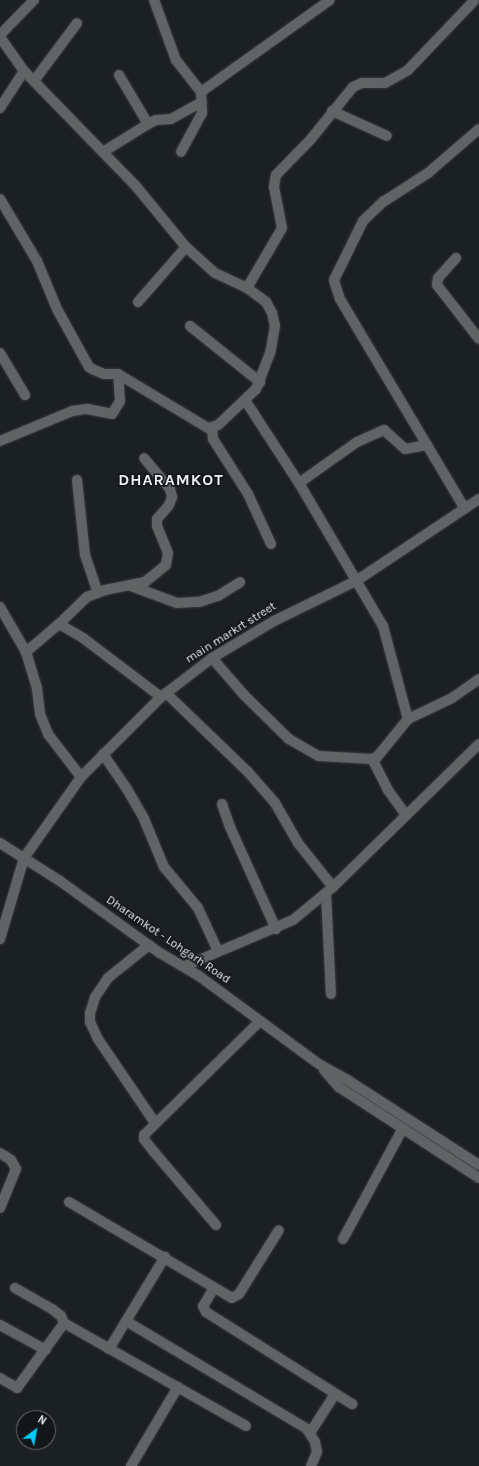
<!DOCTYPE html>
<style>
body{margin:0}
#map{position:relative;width:479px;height:1466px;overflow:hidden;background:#1b2021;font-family:Karla,sans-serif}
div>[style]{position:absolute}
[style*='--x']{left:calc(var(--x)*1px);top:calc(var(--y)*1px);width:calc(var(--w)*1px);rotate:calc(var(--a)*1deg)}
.roads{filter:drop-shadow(0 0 1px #393d3e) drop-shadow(0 0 1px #393d3e)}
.minor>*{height:10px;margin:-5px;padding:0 5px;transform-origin:5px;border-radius:5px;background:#616364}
.tertiary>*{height:10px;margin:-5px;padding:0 5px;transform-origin:5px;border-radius:5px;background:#616364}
span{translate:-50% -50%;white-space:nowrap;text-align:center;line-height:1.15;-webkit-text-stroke:3px #121618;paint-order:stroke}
.street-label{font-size:12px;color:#eef1f2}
.district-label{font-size:16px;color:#eef1f2;font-weight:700;letter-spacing:1px}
.north{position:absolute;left:16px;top:1410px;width:40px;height:40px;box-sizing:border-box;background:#121618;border:1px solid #6a6e6f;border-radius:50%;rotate:32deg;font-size:11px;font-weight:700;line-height:16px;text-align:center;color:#eef1f2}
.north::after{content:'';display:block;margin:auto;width:14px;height:18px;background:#04cbf9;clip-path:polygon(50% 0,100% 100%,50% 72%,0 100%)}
</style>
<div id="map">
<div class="roads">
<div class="minor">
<i style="--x:154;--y:0;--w:64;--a:69.9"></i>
<i style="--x:176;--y:60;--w:41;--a:52"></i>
<i style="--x:201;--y:92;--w:21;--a:87"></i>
<i style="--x:202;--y:113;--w:44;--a:118.3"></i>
<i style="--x:0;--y:35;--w:49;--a:-45.8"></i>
<i style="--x:0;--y:37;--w:42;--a:54.8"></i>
<i style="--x:24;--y:71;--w:159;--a:45.8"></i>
<i style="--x:135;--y:185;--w:80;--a:50.6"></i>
<i style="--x:186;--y:247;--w:39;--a:42"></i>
<i style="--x:215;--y:273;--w:35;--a:25"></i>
<i style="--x:247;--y:288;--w:24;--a:36"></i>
<i style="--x:266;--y:302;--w:13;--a:61"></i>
<i style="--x:272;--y:313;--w:13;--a:77"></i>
<i style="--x:275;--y:326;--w:27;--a:100"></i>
<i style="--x:270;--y:353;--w:39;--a:111"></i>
<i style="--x:256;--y:389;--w:52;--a:136.5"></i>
<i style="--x:218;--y:425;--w:10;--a:163"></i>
<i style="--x:208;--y:428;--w:105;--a:-149"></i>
<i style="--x:118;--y:374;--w:14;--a:180"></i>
<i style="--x:104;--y:374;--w:11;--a:-158"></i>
<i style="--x:94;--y:370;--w:6;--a:-149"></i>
<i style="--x:89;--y:367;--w:66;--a:-118.9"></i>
<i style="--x:57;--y:309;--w:52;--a:-112.6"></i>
<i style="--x:37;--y:261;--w:72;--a:-120.8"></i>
<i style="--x:119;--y:75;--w:57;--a:59.4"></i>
<i style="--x:34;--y:81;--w:72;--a:-53.4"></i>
<i style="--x:201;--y:92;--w:158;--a:-35.5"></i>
<i style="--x:0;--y:108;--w:44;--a:-57"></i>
<i style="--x:332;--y:111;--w:60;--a:24.4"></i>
<i style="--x:103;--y:152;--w:53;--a:-31.9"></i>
<i style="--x:148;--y:124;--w:9;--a:-27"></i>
<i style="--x:156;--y:120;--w:15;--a:-4"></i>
<i style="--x:171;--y:119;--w:35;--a:-29"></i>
<i style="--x:456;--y:258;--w:27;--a:132"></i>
<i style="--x:438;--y:278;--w:7;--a:98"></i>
<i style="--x:437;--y:285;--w:68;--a:52.1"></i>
<i style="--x:247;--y:288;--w:69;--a:-59.7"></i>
<i style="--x:282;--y:228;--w:42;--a:-101"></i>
<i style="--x:274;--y:187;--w:12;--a:-81"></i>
<i style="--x:276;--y:175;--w:50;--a:-45.8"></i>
<i style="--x:311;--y:139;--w:67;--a:-51.1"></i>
<i style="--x:353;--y:87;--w:10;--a:-24"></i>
<i style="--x:362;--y:83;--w:23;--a:0"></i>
<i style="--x:385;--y:83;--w:26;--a:-29"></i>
<i style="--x:408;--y:70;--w:95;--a:-46.3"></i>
<i style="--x:138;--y:302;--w:73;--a:-48.9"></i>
<i style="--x:190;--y:326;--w:90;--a:38.7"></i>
<i style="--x:0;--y:353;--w:49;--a:59.2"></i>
<i style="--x:245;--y:400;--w:99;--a:57"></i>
<i style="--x:299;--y:483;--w:166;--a:59.6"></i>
<i style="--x:383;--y:626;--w:96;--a:75"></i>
<i style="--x:212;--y:428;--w:11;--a:85"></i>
<i style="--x:213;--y:439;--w:65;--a:57.5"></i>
<i style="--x:248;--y:494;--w:55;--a:65.3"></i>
<i style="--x:0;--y:441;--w:78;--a:-22.6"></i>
<i style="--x:72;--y:411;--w:15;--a:-8"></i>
<i style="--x:87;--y:409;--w:25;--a:11"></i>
<i style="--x:112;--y:414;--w:15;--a:-58"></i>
<i style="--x:120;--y:401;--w:27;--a:-94"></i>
<i style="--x:427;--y:445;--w:170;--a:-120.8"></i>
<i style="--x:340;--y:299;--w:20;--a:-108"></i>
<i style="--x:334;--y:280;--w:66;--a:-63.8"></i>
<i style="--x:363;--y:221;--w:28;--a:-44"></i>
<i style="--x:383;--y:202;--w:54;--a:-32.8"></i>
<i style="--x:428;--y:173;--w:67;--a:-40.8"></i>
<i style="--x:77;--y:480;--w:75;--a:83.9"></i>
<i style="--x:85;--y:555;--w:40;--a:71.1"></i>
<i style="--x:299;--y:483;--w:71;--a:-35.3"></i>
<i style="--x:357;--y:442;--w:30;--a:-24"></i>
<i style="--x:384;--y:430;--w:28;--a:42"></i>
<i style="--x:405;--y:449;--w:22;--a:-10"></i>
<i style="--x:427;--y:445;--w:74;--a:59.3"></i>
<i style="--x:131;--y:586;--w:49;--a:20.3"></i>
<i style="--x:177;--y:603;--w:22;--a:-3"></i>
<i style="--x:199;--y:602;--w:20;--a:-18"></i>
<i style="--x:218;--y:596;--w:26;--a:-32"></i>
<i style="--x:0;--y:607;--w:52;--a:60"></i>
<i style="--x:26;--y:652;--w:39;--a:73"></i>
<i style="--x:37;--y:689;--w:25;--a:83"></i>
<i style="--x:40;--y:714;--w:22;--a:68"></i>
<i style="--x:48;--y:734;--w:54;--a:52.5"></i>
<i style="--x:59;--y:624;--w:39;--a:-44"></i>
<i style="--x:87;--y:597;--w:19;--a:-21"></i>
<i style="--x:105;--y:590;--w:41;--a:-11.3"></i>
<i style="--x:145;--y:582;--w:27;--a:-39"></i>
<i style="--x:166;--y:565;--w:12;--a:-81"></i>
<i style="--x:168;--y:553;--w:29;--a:-112"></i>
<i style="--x:157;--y:526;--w:7;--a:-90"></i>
<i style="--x:157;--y:519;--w:18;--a:-49"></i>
<i style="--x:169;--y:505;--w:9;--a:-69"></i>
<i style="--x:172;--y:497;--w:8;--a:-104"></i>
<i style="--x:170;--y:489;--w:40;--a:-130"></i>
<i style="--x:26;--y:652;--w:43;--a:-40.3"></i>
<i style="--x:59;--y:624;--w:28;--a:30"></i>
<i style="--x:83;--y:638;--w:98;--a:37.1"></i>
<i style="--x:212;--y:658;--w:49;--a:49.1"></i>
<i style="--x:244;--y:695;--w:63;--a:44.4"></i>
<i style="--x:289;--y:739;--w:34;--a:30"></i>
<i style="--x:319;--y:756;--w:53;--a:3.2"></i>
<i style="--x:166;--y:693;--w:114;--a:43.9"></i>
<i style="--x:248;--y:772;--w:41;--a:48.9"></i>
<i style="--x:275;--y:803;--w:46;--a:60.1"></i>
<i style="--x:298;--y:843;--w:56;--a:51.5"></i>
<i style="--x:103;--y:754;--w:42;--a:55.6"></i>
<i style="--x:127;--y:789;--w:34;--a:60"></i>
<i style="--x:144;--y:819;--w:52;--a:67.4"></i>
<i style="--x:164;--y:867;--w:53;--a:50.3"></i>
<i style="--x:198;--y:908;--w:47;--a:65.1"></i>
<i style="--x:222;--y:804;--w:24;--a:71"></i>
<i style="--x:230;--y:827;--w:112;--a:65.7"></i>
<i style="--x:406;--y:815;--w:31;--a:-126"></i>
<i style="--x:388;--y:790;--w:35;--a:-117"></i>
<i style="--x:372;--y:759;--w:5;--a:-22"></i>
<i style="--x:377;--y:757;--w:49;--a:-50.8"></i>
<i style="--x:408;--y:719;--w:49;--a:-25.5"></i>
<i style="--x:452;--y:698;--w:33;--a:-35"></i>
<i style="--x:326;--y:893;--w:101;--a:87.2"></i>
<i style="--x:0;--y:939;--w:84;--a:-73.5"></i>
<i style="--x:24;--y:858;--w:99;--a:-54.9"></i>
<i style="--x:81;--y:777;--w:113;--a:-45"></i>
<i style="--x:161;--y:697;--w:64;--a:-37.4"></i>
<i style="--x:212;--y:658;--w:72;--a:-30.8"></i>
<i style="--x:274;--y:621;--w:91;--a:-26"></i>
<i style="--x:356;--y:581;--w:148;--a:-33.7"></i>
<i style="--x:149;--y:945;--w:53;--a:141.2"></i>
<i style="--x:108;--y:978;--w:23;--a:124"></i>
<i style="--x:95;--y:997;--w:17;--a:107"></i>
<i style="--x:90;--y:1013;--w:9;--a:90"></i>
<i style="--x:90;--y:1022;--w:19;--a:65"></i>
<i style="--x:98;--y:1039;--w:102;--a:55.8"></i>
<i style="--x:185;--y:966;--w:117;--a:-23.1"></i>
<i style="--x:293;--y:920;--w:52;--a:-39.5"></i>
<i style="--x:333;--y:887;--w:204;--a:-44.4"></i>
<i style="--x:0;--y:1153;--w:13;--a:32"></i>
<i style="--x:11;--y:1160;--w:10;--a:61"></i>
<i style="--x:16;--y:1169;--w:42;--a:112.3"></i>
<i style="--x:69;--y:1202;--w:189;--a:30.5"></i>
<i style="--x:232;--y:1298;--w:8;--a:-30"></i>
<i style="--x:239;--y:1294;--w:75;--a:-58"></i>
<i style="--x:216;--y:1225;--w:96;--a:-130.3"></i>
<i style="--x:154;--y:1152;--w:16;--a:-128"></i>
<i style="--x:144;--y:1139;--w:4;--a:-90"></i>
<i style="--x:144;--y:1135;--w:163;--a:-44.5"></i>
<i style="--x:343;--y:1239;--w:126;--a:-61.6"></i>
<i style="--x:15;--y:1288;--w:43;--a:29.6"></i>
<i style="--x:52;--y:1309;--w:11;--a:38"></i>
<i style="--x:61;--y:1316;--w:8;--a:67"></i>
<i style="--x:214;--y:1288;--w:21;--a:121"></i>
<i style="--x:203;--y:1306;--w:7;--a:63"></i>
<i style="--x:206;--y:1312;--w:173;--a:32.2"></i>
<i style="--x:126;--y:1321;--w:211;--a:30.8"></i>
<i style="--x:307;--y:1429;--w:15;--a:58"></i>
<i style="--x:315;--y:1442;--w:10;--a:79"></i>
<i style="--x:317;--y:1452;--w:15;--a:113"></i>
<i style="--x:0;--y:1325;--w:52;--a:28.5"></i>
<i style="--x:109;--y:1349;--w:108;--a:-58.7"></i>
<i style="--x:0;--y:1378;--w:20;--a:30"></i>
<i style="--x:17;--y:1388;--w:80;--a:-54.1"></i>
<i style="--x:64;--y:1323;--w:209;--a:29.5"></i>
<i style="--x:310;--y:1433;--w:46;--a:-57.3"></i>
<i style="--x:131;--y:1466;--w:92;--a:-59.3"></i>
</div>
<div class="tertiary">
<i style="--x:0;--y:843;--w:71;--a:32.3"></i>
<i style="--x:60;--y:881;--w:123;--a:35.8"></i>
<i style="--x:160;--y:953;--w:45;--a:30.5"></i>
<i style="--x:199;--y:976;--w:149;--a:36.3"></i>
<i style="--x:319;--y:1064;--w:31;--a:29"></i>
<i style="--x:346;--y:1079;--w:158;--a:32.9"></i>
<i style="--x:324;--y:1070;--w:23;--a:49"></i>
<i style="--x:339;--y:1087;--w:167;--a:33"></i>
</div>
</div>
<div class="street-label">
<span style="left:231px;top:633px;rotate:-32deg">main markrt street</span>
<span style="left:168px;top:940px;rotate:34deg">Dharamkot - Lohgarh Road</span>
</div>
<div class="district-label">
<span style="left:171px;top:480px">DHARAMKOT</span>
</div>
<div class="north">N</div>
</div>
